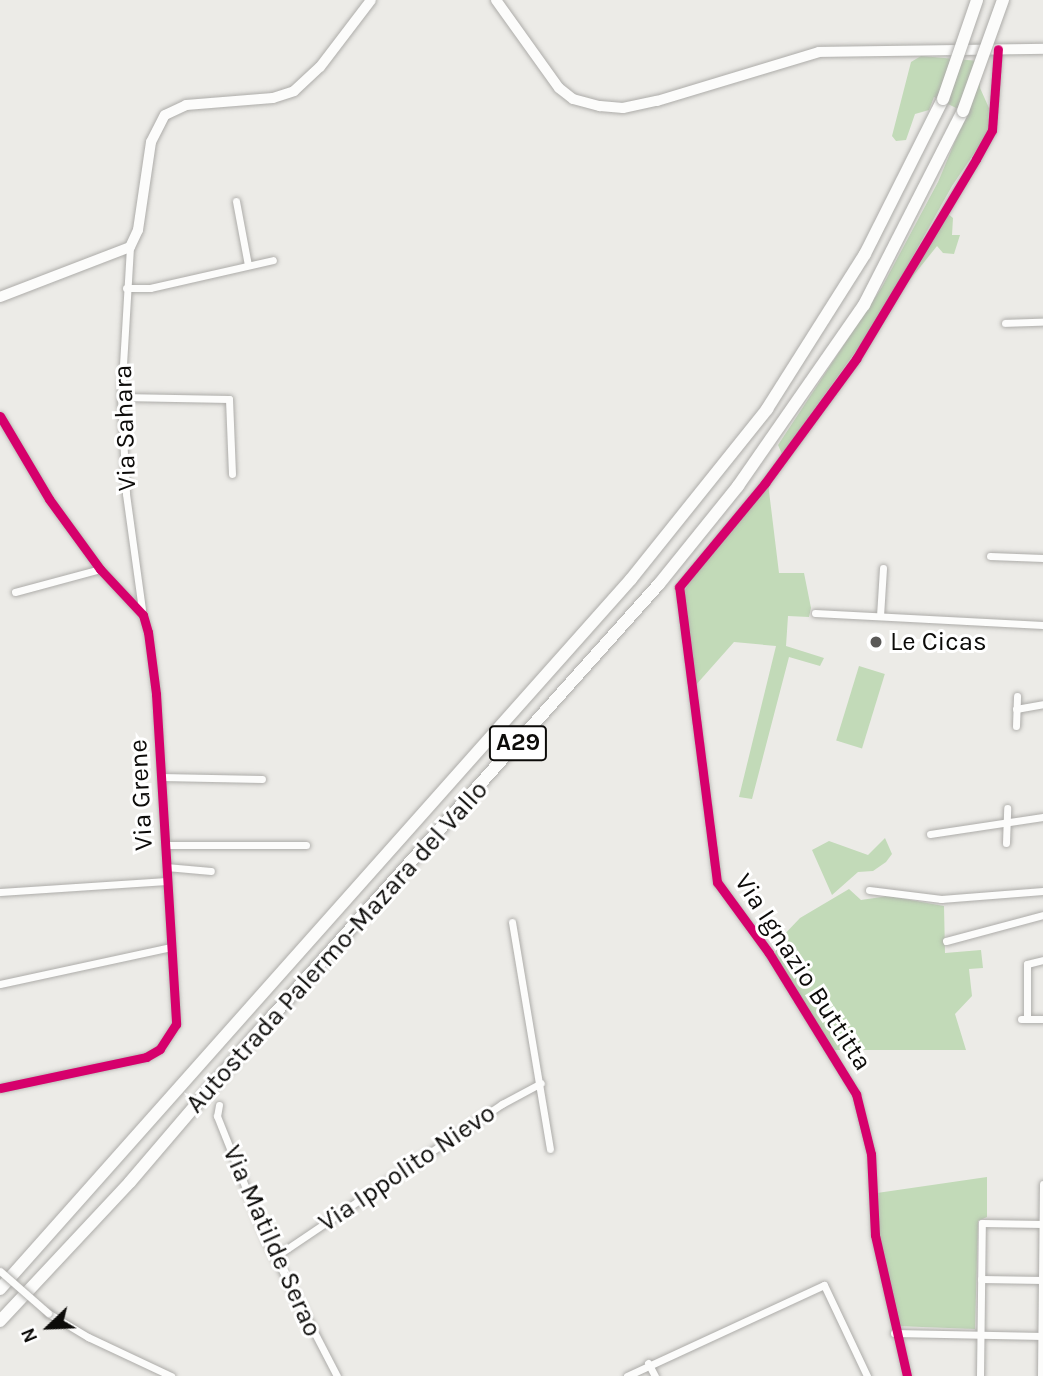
<!DOCTYPE html>
<style>
body{margin:0}
#map{position:relative;width:1043px;height:1376px;overflow:hidden;background:#ecebe7;font-family:Karla,sans-serif}
div>[style]{position:absolute}
[style*='--x']{left:calc(var(--x)*1px);top:calc(var(--y)*1px);width:calc(var(--w)*1px);rotate:calc(var(--a)*1deg)}
.green>*{inset:0;background:#c2dab8;transform-origin:0 0}
.roads{filter:drop-shadow(0 0 2px #adaca9) drop-shadow(0 0 2px #adaca9)}
.street>*{height:7px;margin:-3.5px;padding:0 3.5px;transform-origin:3.5px;border-radius:3.5px;background:#fcfcfb}
.secondary>*{height:10px;margin:-5px;padding:0 5px;transform-origin:5px;border-radius:5px;background:#fcfcfb}
.highway>*{height:12px;margin:-6px;padding:0 6px;transform-origin:6px;border-radius:6px;background:#fcfcfb}
.bridges{filter:drop-shadow(0 0 2px #adaca9) drop-shadow(0 0 2px #adaca9)}
.street-bridge>*{height:7px;margin:-3.5px;padding:0 3.5px;transform-origin:3.5px;border-radius:3.5px;background:#fcfcfb}
.highway-bridge>*{height:12px;margin:-6px;padding:0 6px;transform-origin:6px;border-radius:6px;background:#fcfcfb}
.cycleway>*{height:9px;margin:-4.5px;padding:0 4.5px;transform-origin:4.5px;border-radius:4.5px;background:#d6006c}
.dots>*{width:19px;height:19px;translate:-50% -50%;box-sizing:border-box;border:4px solid #fff;border-radius:50%}
span{translate:-50% -50%;white-space:nowrap;text-align:center;line-height:1.15;-webkit-text-stroke:6px #fff;paint-order:stroke}
.shield-label span{padding:2px 5px;background:#fff;border:2px solid;border-radius:5px;-webkit-text-stroke-width:0}
.shield-label{font-size:24px;color:#0c0b09;font-weight:700}
.street-label{font-size:26px;color:#0c0b09}
.poi-label{font-size:26px;color:#0c0b09}
.left{translate:0 -50%;text-align:left}
.north{position:absolute;left:14px;top:1292px;width:70px;height:70px;-webkit-text-stroke:5px #fff;paint-order:stroke;rotate:247deg;font-size:19px;font-weight:700;line-height:28px;text-align:center;color:#0c0b09}
.north::after{content:'';display:block;margin:auto;width:24px;height:32px;background:#0c0b09;clip-path:polygon(50% 0,100% 100%,50% 72%,0 100%)}
</style>
<div id="map">
<div class="green">
<i style="clip-path:polygon(921px 56px,979px 61px,980px 88px,989px 108px,988px 133px,952px 186px,874px 326px,782px 454px,778px 445px,882px 287px,938px 182px,964px 120px,958px 109px,934px 97px,929px 110px,915px 114px,906px 140px,896px 141px,892px 136px,911px 62px)"></i>
<i style="clip-path:polygon(947px 213px,953px 218px,952px 235px,960px 235px,954px 254px,943px 253px,937px 246px,901px 291px)"></i>
<i style="clip-path:polygon(768px 483px,779px 573px,804px 573px,811px 608px,809px 617px,788px 616px,786px 646px,824px 658px,820px 666px,789px 657px,752px 799px,739px 797px,776px 646px,734px 642px,695px 686px,683px 594px,693px 574px)"></i>
<i style="left:859px;top:666px;width:27px;height:78px;rotate:17deg"></i>
<i style="clip-path:polygon(885px 838px,892px 854px,886px 862px,873px 871px,858px 872px,832px 895px,812px 850px,829px 841px,868px 855px)"></i>
<i style="clip-path:polygon(849px 889px,861px 900px,888px 896px,944px 906px,945px 953px,981px 950px,983px 968px,969px 969px,972px 996px,955px 1014px,966px 1050px,833px 1050px,774px 956px,780px 939px,800px 918px)"></i>
<i style="clip-path:polygon(987px 1177px,987px 1217px,978px 1221px,975px 1329px,897px 1326px,877px 1227px,877px 1193px)"></i>
</div>
<div class="roads">
<div class="street">
<i style="--x:236;--y:201;--w:65;--a:79.4"></i>
<i style="--x:130;--y:247;--w:150;--a:93.4"></i>
<i style="--x:121;--y:397;--w:97;--a:87"></i>
<i style="--x:126;--y:494;--w:116;--a:82.1"></i>
<i style="--x:126;--y:288;--w:24;--a:0"></i>
<i style="--x:150;--y:288;--w:126;--a:-12.8"></i>
<i style="--x:1005;--y:323;--w:38;--a:-2"></i>
<i style="--x:121;--y:397;--w:108;--a:1.1"></i>
<i style="--x:229;--y:399;--w:75;--a:87.7"></i>
<i style="--x:0;--y:416;--w:96;--a:59.4"></i>
<i style="--x:49;--y:499;--w:87;--a:53.9"></i>
<i style="--x:100;--y:569;--w:63;--a:46.9"></i>
<i style="--x:143;--y:615;--w:18;--a:74"></i>
<i style="--x:148;--y:632;--w:63;--a:82.6"></i>
<i style="--x:156;--y:694;--w:331;--a:86.5"></i>
<i style="--x:176;--y:1024;--w:30;--a:123"></i>
<i style="--x:160;--y:1049;--w:16;--a:150"></i>
<i style="--x:146;--y:1057;--w:149;--a:168"></i>
<i style="--x:990;--y:556;--w:53;--a:2.2"></i>
<i style="--x:15;--y:592;--w:88;--a:-15.1"></i>
<i style="--x:815;--y:613;--w:228;--a:3"></i>
<i style="--x:880;--y:616;--w:48;--a:-86.4"></i>
<i style="--x:1016;--y:709;--w:27;--a:-10"></i>
<i style="--x:1016;--y:726;--w:30;--a:-88"></i>
<i style="--x:161;--y:777;--w:101;--a:1.1"></i>
<i style="--x:930;--y:834;--w:114;--a:-8.6"></i>
<i style="--x:1006;--y:843;--w:35;--a:-88"></i>
<i style="--x:165;--y:845;--w:141;--a:0"></i>
<i style="--x:166;--y:867;--w:45;--a:5.1"></i>
<i style="--x:869;--y:890;--w:73;--a:7.1"></i>
<i style="--x:941;--y:899;--w:102;--a:-4.5"></i>
<i style="--x:0;--y:892;--w:167;--a:-3.8"></i>
<i style="--x:512;--y:922;--w:230;--a:80.5"></i>
<i style="--x:946;--y:941;--w:100;--a:-15"></i>
<i style="--x:0;--y:984;--w:175;--a:-12.2"></i>
<i style="--x:1027;--y:1018;--w:54;--a:-90"></i>
<i style="--x:1027;--y:964;--w:16;--a:-14"></i>
<i style="--x:1021;--y:1019;--w:22;--a:0"></i>
<i style="--x:219;--y:1105;--w:11;--a:100"></i>
<i style="--x:217;--y:1116;--w:135;--a:68.2"></i>
<i style="--x:267;--y:1241;--w:152;--a:62.6"></i>
<i style="--x:275;--y:1257;--w:274;--a:-34"></i>
<i style="--x:502;--y:1104;--w:44;--a:-28.3"></i>
<i style="--x:981;--y:1279;--w:62;--a:0.9"></i>
<i style="--x:48;--y:1313;--w:47;--a:31"></i>
<i style="--x:88;--y:1337;--w:92;--a:25.2"></i>
<i style="--x:894;--y:1333;--w:149;--a:1.2"></i>
<i style="--x:648;--y:1363;--w:15;--a:62"></i>
<i style="--x:627;--y:1376;--w:217;--a:-24.8"></i>
<i style="--x:824;--y:1285;--w:101;--a:64.7"></i>
<i style="--x:907;--y:1376;--w:145;--a:-102.8"></i>
<i style="--x:875;--y:1235;--w:81;--a:-92.8"></i>
<i style="--x:871;--y:1154;--w:62;--a:-104"></i>
<i style="--x:856;--y:1094;--w:166;--a:-121.7"></i>
<i style="--x:769;--y:953;--w:88;--a:-126.2"></i>
<i style="--x:717;--y:882;--w:297;--a:-97.3"></i>
<i style="--x:679;--y:587;--w:135;--a:-50.4"></i>
<i style="--x:765;--y:483;--w:154;--a:-53.7"></i>
<i style="--x:856;--y:359;--w:233;--a:-59"></i>
<i style="--x:976;--y:159;--w:33;--a:-61"></i>
<i style="--x:992;--y:130;--w:81;--a:-85.8"></i>
<i style="--x:980;--y:1376;--w:153;--a:-89.3"></i>
<i style="--x:982;--y:1223;--w:61;--a:0.9"></i>
<i style="--x:1041;--y:1376;--w:192;--a:-89.4"></i>
</div>
<div class="secondary">
<i style="--x:496;--y:0;--w:108;--a:54.4"></i>
<i style="--x:559;--y:88;--w:18;--a:38"></i>
<i style="--x:573;--y:99;--w:28;--a:15"></i>
<i style="--x:600;--y:106;--w:23;--a:5"></i>
<i style="--x:623;--y:108;--w:35;--a:-12"></i>
<i style="--x:657;--y:101;--w:169;--a:-16.8"></i>
<i style="--x:819;--y:52;--w:224;--a:-0.8"></i>
<i style="--x:0;--y:297;--w:139;--a:-21"></i>
<i style="--x:130;--y:247;--w:19;--a:-65"></i>
<i style="--x:138;--y:230;--w:89;--a:-81.6"></i>
<i style="--x:151;--y:142;--w:30;--a:-63"></i>
<i style="--x:165;--y:115;--w:23;--a:-25"></i>
<i style="--x:186;--y:105;--w:87;--a:-4.6"></i>
<i style="--x:273;--y:98;--w:22;--a:-18"></i>
<i style="--x:294;--y:91;--w:35;--a:-43"></i>
<i style="--x:320;--y:67;--w:84;--a:-52.7"></i>
</div>
<div class="highway">
<i style="--x:0;--y:1289;--w:950;--a:-48.37"></i>
<i style="--x:631;--y:579;--w:218;--a:-51.3"></i>
<i style="--x:767;--y:409;--w:183;--a:-57.7"></i>
<i style="--x:865;--y:254;--w:174;--a:-63.3"></i>
<i style="--x:0;--y:1321;--w:190;--a:-46.9"></i>
<i style="--x:130;--y:1182;--w:200;--a:-49.5"></i>
<i style="--x:260;--y:1030;--w:598;--a:-48.18"></i>
<i style="--x:659;--y:584;--w:126;--a:-51.1"></i>
<i style="--x:738;--y:486;--w:221;--a:-55.2"></i>
<i style="--x:864;--y:305;--w:218;--a:-63"></i>
</div>
</div>
<div class="bridges">
<div class="street-bridge">
<i style="--x:0;--y:1271;--w:64;--a:41.2"></i>
</div>
<div class="highway-bridge">
<i style="--x:943;--y:99;--w:105;--a:-71"></i>
<i style="--x:963;--y:111;--w:118;--a:-70.2"></i>
</div>
</div>
<div class="cycleway">
<i style="--x:0;--y:416;--w:96;--a:59.4"></i>
<i style="--x:49;--y:499;--w:87;--a:53.9"></i>
<i style="--x:100;--y:569;--w:63;--a:46.9"></i>
<i style="--x:143;--y:615;--w:18;--a:74"></i>
<i style="--x:148;--y:632;--w:63;--a:82.6"></i>
<i style="--x:156;--y:694;--w:331;--a:86.5"></i>
<i style="--x:176;--y:1024;--w:30;--a:123"></i>
<i style="--x:160;--y:1049;--w:16;--a:150"></i>
<i style="--x:146;--y:1057;--w:149;--a:168"></i>
<i style="--x:907;--y:1376;--w:145;--a:-102.8"></i>
<i style="--x:875;--y:1235;--w:81;--a:-92.8"></i>
<i style="--x:871;--y:1154;--w:62;--a:-104"></i>
<i style="--x:856;--y:1094;--w:166;--a:-121.7"></i>
<i style="--x:769;--y:953;--w:88;--a:-126.2"></i>
<i style="--x:717;--y:882;--w:297;--a:-97.3"></i>
<i style="--x:679;--y:587;--w:135;--a:-50.4"></i>
<i style="--x:765;--y:483;--w:154;--a:-53.7"></i>
<i style="--x:856;--y:359;--w:233;--a:-59"></i>
<i style="--x:976;--y:159;--w:33;--a:-61"></i>
<i style="--x:992;--y:130;--w:81;--a:-85.8"></i>
</div>
<div class="dots">
<i style="left:876px;top:642px;background:#5a5957"></i>
</div>
<div class="shield-label">
<span style="left:518px;top:743px">A29</span>
</div>
<div class="street-label">
<span style="left:125px;top:428px;rotate:-92deg">Via Sahara</span>
<span style="left:141px;top:795px;rotate:-93deg">Via Grene</span>
<span style="left:337px;top:947px;rotate:-48deg">Autostrada Palermo-Mazara del Vallo</span>
<span style="left:803px;top:972px;rotate:57deg">Via Ignazio Buttitta</span>
<span style="left:407px;top:1168px;rotate:-34deg">Via Ippolito Nievo</span>
<span style="left:272px;top:1241px;rotate:66deg">Via Matilde Serao</span>
</div>
<div class="poi-label">
<span class="left" style="left:890px;top:642px">Le Cicas</span>
</div>
<div class="north">N</div>
</div>
